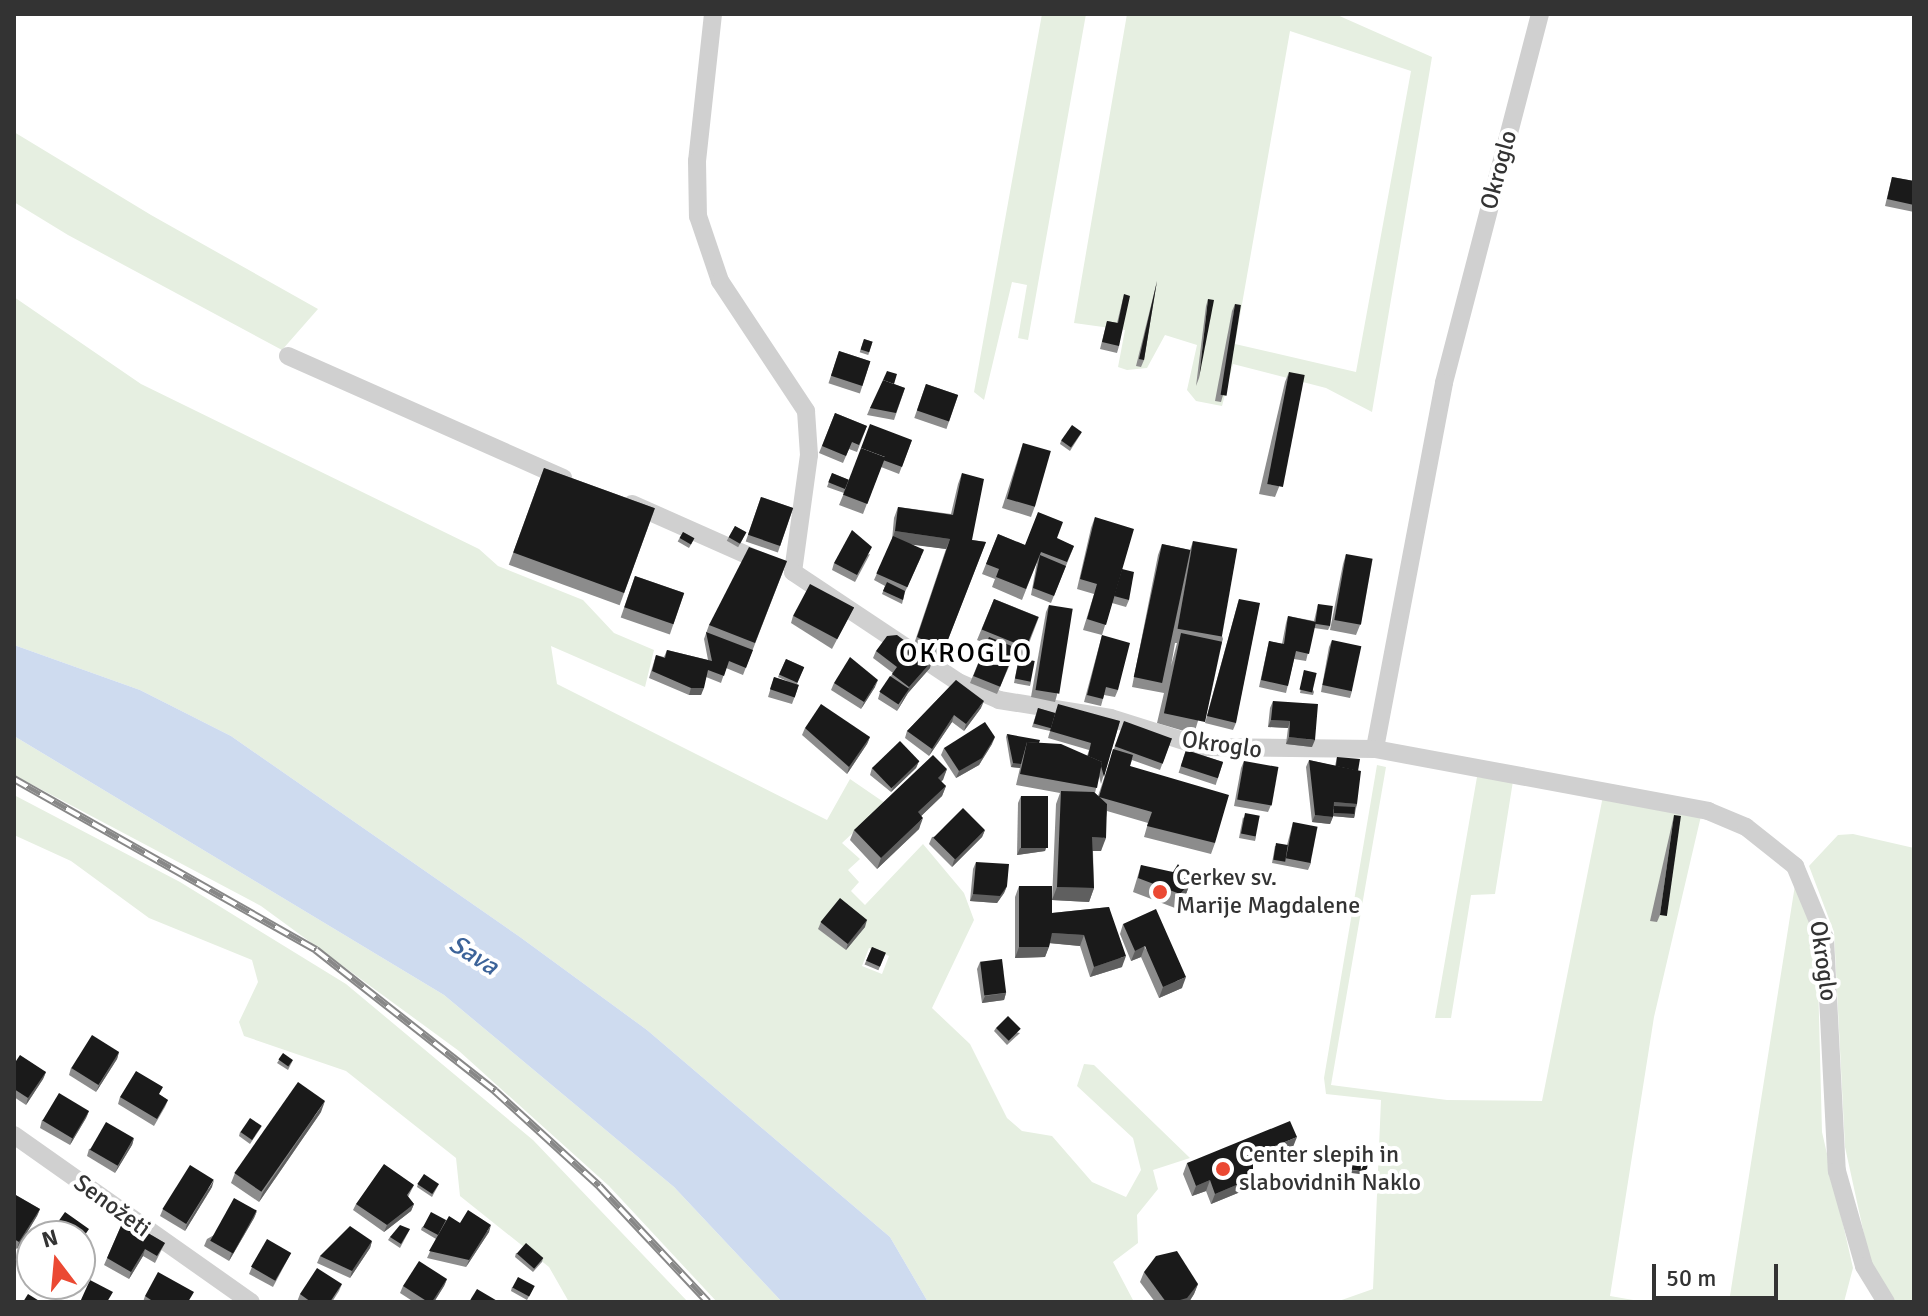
<!DOCTYPE html>
<meta charset="utf-8">
<style>
body{margin:0}
#map{position:relative;width:1928px;height:1316px;overflow:hidden;background:#fff;font-family:Signika,sans-serif}
div>[style]{position:absolute}
[style*='--x']{left:calc(var(--x)*1px);top:calc(var(--y)*1px);width:calc(var(--w)*1px);rotate:calc(var(--a)*1deg)}
.green>*{inset:0;background:#e6efe1}
.water>*{inset:0;background:#cedbef}
.minor>*{height:18px;margin:-9px;padding:0 9px;transform-origin:9px;border-radius:9px;background:#d0d0d0}
.rail>*{height:8px;margin-top:-4px;transform-origin:0;background:repeating-linear-gradient(90deg,#fff 0 15px,#888 0 30px);box-sizing:border-box;border-block:2px solid #888}
.wall>*{inset:0;background:#8c8c8c;transform-origin:0 0}
.shaded-wall>*{inset:0;background:#5f5f5f;transform-origin:0 0}
.building>*{inset:0;background:#1a1a1a;transform-origin:0 0}
.dots>*{width:22px;height:22px;translate:-50% -50%;box-sizing:border-box;border:4px solid #fff;border-radius:50%}
span{translate:-50% -50%;white-space:nowrap;text-align:center;line-height:1.15;-webkit-text-stroke:8px #fff;paint-order:stroke}
.street-label{font-size:24px;color:#333}
.poi-label{font-size:24px;color:#333}
.left{translate:0 -50%;text-align:left}
.water-label{font-size:26px;color:#3c6399;font-style:italic}
.quarter-label{font-size:28px;color:#000;letter-spacing:2px}
.frame{position:absolute;inset:0;border:16px solid #333;pointer-events:none}
.north{position:absolute;left:16px;top:1220px;width:80px;height:80px;box-sizing:border-box;background:#fff;border:2px solid #adadad;border-radius:50%;rotate:344deg;font-size:22px;font-weight:700;line-height:32px;text-align:center;color:#333}
.north::after{content:'';display:block;margin:auto;width:28px;height:36px;background:#eb4933;clip-path:polygon(50% 0,100% 100%,50% 72%,0 100%)}
.scale{position:absolute;left:1652px;top:1264px;width:126px;height:36px;box-sizing:border-box;border:4px solid #333;border-top:0;padding-left:10px;font-size:24px;line-height:28px;white-space:nowrap;color:#333;-webkit-text-stroke:6px #fff;paint-order:stroke}
</style>
<div id="map">
<div class="green">
<i style="clip-path:polygon(1042px 14px,1086px 14px,1028px 340px,1018px 338px,1027px 285px,1012px 282px,984px 400px,974px 392px)"></i>
<i style="clip-path:polygon(evenodd,1127px 14px,1335px 14px,1432px 57px,1372px 412px,1326px 388px,1233px 364px,1222px 406px,1196px 401px,1187px 390px,1197px 345px,1165px 335px,1147px 368px,1127px 370px,1118px 367px,1125px 330px,1074px 323px,1127px 14px,1290px 31px,1411px 71px,1356px 372px,1235px 344px,1290px 31px)"></i>
<i style="clip-path:polygon(14px 132px,151px 215px,318px 309px,282px 350px,68px 235px,14px 202px)"></i>
<i style="clip-path:polygon(evenodd,14px 297px,141px 384px,479px 549px,498px 566px,583px 600px,614px 633px,654px 650px,645px 687px,551px 646px,557px 684px,827px 820px,850px 779px,885px 803px,842px 843px,860px 859px,848px 870px,859px 882px,851px 891px,865px 905px,923px 844px,964px 893px,974px 920px,932px 1008px,970px 1044px,1007px 1118px,1022px 1131px,1052px 1136px,1092px 1182px,1126px 1197px,1141px 1170px,1133px 1138px,1077px 1086px,1084px 1064px,1094px 1065px,1190px 1158px,1153px 1170px,1158px 1189px,1137px 1215px,1138px 1243px,1113px 1262px,1134px 1302px,928px 1302px,890px 1237px,647px 1030px,520px 937px,231px 736px,140px 690px,14px 645px,14px 297px,869px 948px,889px 956px,882px 974px,862px 966px,869px 948px)"></i>
<i style="clip-path:polygon(14px 736px,444px 995px,674px 1187px,782px 1302px,717px 1302px,609px 1186px,459px 1051px,261px 906px,14px 775px)"></i>
<i style="clip-path:polygon(1377px 765px,1386px 767px,1331px 1085px,1447px 1100px,1542px 1101px,1603px 796px,1701px 816px,1654px 1017px,1610px 1296px,1645px 1302px,1336px 1302px,1373px 1289px,1381px 1100px,1326px 1094px,1324px 1078px)"></i>
<i style="clip-path:polygon(1477px 777px,1513px 781px,1495px 894px,1471px 895px,1451px 1018px,1435px 1018px)"></i>
<i style="clip-path:polygon(14px 795px,180px 882px,346px 984px,533px 1140px,688px 1302px,569px 1302px,549px 1267px,460px 1196px,456px 1158px,346px 1071px,244px 1036px,239px 1022px,258px 982px,252px 960px,149px 918px,71px 861px,14px 835px)"></i>
<i style="clip-path:polygon(1853px 834px,1914px 848px,1914px 1302px,1893px 1302px,1869px 1257px,1845px 1147px,1834px 932px,1809px 866px,1838px 835px)"></i>
<i style="clip-path:polygon(1795px 885px,1817px 940px,1822px 1132px,1853px 1268px,1844px 1302px,1729px 1302px)"></i>
</div>
<div class="water">
<i style="clip-path:polygon(14px 645px,140px 690px,231px 736px,520px 937px,647px 1030px,890px 1237px,928px 1302px,782px 1302px,674px 1187px,444px 995px,14px 736px)"></i>
</div>
<div class="minor">
<i style="--x:713;--y:14;--w:148;--a:96.2"></i>
<i style="--x:697;--y:161;--w:55;--a:89"></i>
<i style="--x:698;--y:216;--w:69;--a:71.3"></i>
<i style="--x:720;--y:281;--w:156;--a:56.5"></i>
<i style="--x:806;--y:411;--w:44;--a:86.1"></i>
<i style="--x:809;--y:455;--w:118;--a:97.8"></i>
<i style="--x:793;--y:572;--w:198;--a:33.7"></i>
<i style="--x:958;--y:682;--w:45;--a:23.7"></i>
<i style="--x:999;--y:700;--w:113;--a:9.1"></i>
<i style="--x:1111;--y:718;--w:96;--a:17.5"></i>
<i style="--x:1203;--y:747;--w:172;--a:0.7"></i>
<i style="--x:1540;--y:14;--w:381;--a:104.6"></i>
<i style="--x:1444;--y:383;--w:372;--a:100.7"></i>
<i style="--x:1375;--y:749;--w:339;--a:10.5"></i>
<i style="--x:1708;--y:811;--w:41;--a:22.8"></i>
<i style="--x:1746;--y:827;--w:63;--a:38.5"></i>
<i style="--x:1795;--y:866;--w:78;--a:67.4"></i>
<i style="--x:1825;--y:938;--w:233;--a:87.1"></i>
<i style="--x:1837;--y:1171;--w:99;--a:74.1"></i>
<i style="--x:1864;--y:1266;--w:42;--a:58.6"></i>
<i style="--x:288;--y:356;--w:301;--a:23.9"></i>
<i style="--x:632;--y:504;--w:145;--a:23.9"></i>
<i style="--x:14;--y:1135;--w:290;--a:35.2"></i>
</div>
<div class="rail">
<i style="--x:14;--y:779;--w:347;--a:29.5"></i>
<i style="--x:316;--y:950;--w:228;--a:38.2"></i>
<i style="--x:495;--y:1091;--w:141;--a:42.4"></i>
<i style="--x:599;--y:1186;--w:159;--a:46.8"></i>
</div>
<div class="wall">
<i style="clip-path:polygon(1892px 177px,1914px 181px,1914px 212px,1885px 206px)"></i>
<i style="clip-path:polygon(1157px 281px,1144px 360px,1141px 367px,1136px 366px)"></i>
<i style="clip-path:polygon(1124px 294px,1119px 346px,1117px 353px,1100px 349px,1107px 321px,1117px 323px)"></i>
<i style="clip-path:polygon(1208px 299px,1199px 378px,1196px 386px,1206px 306px)"></i>
<i style="clip-path:polygon(1235px 304px,1223px 395px,1221px 402px,1215px 401px,1232px 311px)"></i>
<i style="left:864px;top:339px;width:9px;height:14px;rotate:18deg"></i>
<i style="left:839px;top:351px;width:33px;height:34px;rotate:18deg"></i>
<i style="clip-path:polygon(1289px 372px,1279px 487px,1275px 497px,1259px 494px,1285px 382px)"></i>
<i style="clip-path:polygon(894px 384px,905px 388px,894px 420px,867px 415px,870px 408px)"></i>
<i style="left:926px;top:384px;width:34px;height:36px;rotate:19deg"></i>
<i style="clip-path:polygon(835px 413px,867px 426px,857px 452px,849px 449px,843px 463px,819px 453px)"></i>
<i style="clip-path:polygon(1082px 432px,1070px 451px,1060px 444px,1061px 441px)"></i>
<i style="clip-path:polygon(912px 440px,899px 474px,881px 467px,863px 514px,839px 505px,844px 493px,827px 487px,832px 473px,849px 480px)"></i>
<i style="clip-path:polygon(1023px 443px,1035px 506px,1031px 517px,1002px 508px)"></i>
<i style="left:544px;top:468px;width:118px;height:103px;rotate:20deg"></i>
<i style="clip-path:polygon(962px 473px,972px 540px,986px 542px,940px 660px,914px 647px,930px 668px,908px 693px,897px 711px,878px 699px,880px 692px,893px 673px,873px 658px,876px 651px,913px 647px,946px 549px,911px 544px,921px 557px,905px 592px,902px 604px,882px 594px,885px 586px,874px 580px,892px 540px,894px 518px,898px 507px,951px 514px,958px 484px)"></i>
<i style="left:761px;top:497px;width:34px;height:47px;rotate:19deg"></i>
<i style="clip-path:polygon(1095px 517px,1122px 569px,1129px 600px,1126px 607px,1112px 603px,1102px 635px,1083px 630px,1094px 594px,1077px 589px,1091px 528px)"></i>
<i style="left:735px;top:526px;width:13px;height:17px;rotate:29deg"></i>
<i style="left:683px;top:532px;width:13px;height:11px;rotate:29deg"></i>
<i style="clip-path:polygon(998px 534px,1025px 545px,1057px 539px,1074px 546px,1051px 603px,1031px 595px,1037px 562px,1022px 600px,992px 587px,995px 579px,982px 574px)"></i>
<i style="clip-path:polygon(evenodd,1193px 541px,1223px 639px,1194px 734px,1157px 723px,1164px 693px,1132px 687px,1158px 555px,1162px 544px,1190px 550px,1193px 541px,1175px 643px,1177px 643px,1171px 666px,1175px 643px)"></i>
<i style="clip-path:polygon(870px 554px,855px 582px,832px 570px,834px 563px)"></i>
<i style="clip-path:polygon(1346px 554px,1360px 625px,1356px 635px,1330px 630px,1343px 564px)"></i>
<i style="clip-path:polygon(787px 561px,743px 675px,726px 668px,721px 683px,706px 677px,701px 695px,689px 695px,649px 678px,656px 655px,664px 657px,667px 650px,708px 660px,704px 639px,709px 625px)"></i>
<i style="left:635px;top:576px;width:52px;height:44px;rotate:19deg"></i>
<i style="clip-path:polygon(994px 599px,1039px 617px,1023px 659px,1014px 655px,997px 694px,970px 683px,986px 644px,977px 640px)"></i>
<i style="clip-path:polygon(1239px 599px,1236px 723px,1233px 730px,1205px 723px)"></i>
<i style="clip-path:polygon(1318px 604px,1330px 626px,1328px 630px,1314px 628px,1306px 661px,1294px 659px,1286px 693px,1259px 687px,1269px 641px,1282px 644px,1286px 623px,1288px 616px,1314px 621px)"></i>
<i style="clip-path:polygon(1049px 605px,1057px 695px,1055px 702px,1031px 697px,1046px 612px)"></i>
<i style="clip-path:polygon(854px 607px,832px 649px,791px 623px,793px 616px)"></i>
<i style="clip-path:polygon(1102px 635px,1118px 690px,1115px 697px,1104px 695px,1101px 706px,1084px 702px)"></i>
<i style="clip-path:polygon(1332px 640px,1352px 691px,1350px 698px,1321px 692px,1329px 647px)"></i>
<i style="clip-path:polygon(786px 659px,804px 667px,797px 684px,799px 685px,792px 704px,768px 697px,774px 677px,789px 682px,778px 677px)"></i>
<i style="clip-path:polygon(1018px 662px,1031px 682px,1030px 686px,1014px 683px)"></i>
<i style="clip-path:polygon(1304px 670px,1314px 692px,1313px 695px,1300px 693px)"></i>
<i style="clip-path:polygon(956px 680px,981px 708px,964px 731px,952px 722px,929px 756px,905px 738px,907px 731px)"></i>
<i style="clip-path:polygon(834px 683px,875px 687px,861px 709px,831px 690px)"></i>
<i style="clip-path:polygon(1273px 701px,1312px 747px,1286px 744px,1288px 728px,1268px 727px,1270px 708px)"></i>
<i style="clip-path:polygon(1038px 708px,1054px 713px,1120px 721px,1101px 784px,1099px 776px,1095px 793px,1098px 796px,1115px 746px,1172px 738px,1160px 770px,1132px 760px,1130px 766px,1215px 843px,1211px 854px,1144px 837px,1148px 823px,1107px 811px,1101px 851px,1093px 851px,1094px 888px,1089px 902px,1052px 900px,1056px 804px,1060px 793px,1016px 785px,1020px 768px,1011px 767px,1006px 737px,1007px 734px,1087px 756px,1089px 750px,1048px 738px,1050px 731px,1032px 727px)"></i>
<i style="clip-path:polygon(805px 728px,870px 737px,867px 744px,847px 774px,802px 735px)"></i>
<i style="clip-path:polygon(992px 744px,979px 765px,956px 778px,941px 755px,944px 748px)"></i>
<i style="left:1186px;top:750px;width:39px;height:24px;rotate:18deg"></i>
<i style="clip-path:polygon(1337px 757px,1357px 804px,1354px 818px,1333px 816px,1330px 824px,1312px 822px,1306px 767px,1309px 760px,1335px 766px)"></i>
<i style="clip-path:polygon(919px 761px,916px 768px,891px 792px,870px 775px,872px 768px)"></i>
<i style="clip-path:polygon(1244px 761px,1271px 805px,1268px 812px,1234px 806px,1241px 768px)"></i>
<i style="clip-path:polygon(947px 769px,941px 782px,946px 786px,942px 796px,921px 816px,919px 829px,877px 869px,850px 840px,854px 830px)"></i>
<i style="clip-path:polygon(1021px 796px,1047px 844px,1045px 851px,1017px 855px,1018px 803px)"></i>
<i style="clip-path:polygon(1674px 815px,1660px 915px,1657px 922px,1650px 921px)"></i>
<i style="clip-path:polygon(1243px 817px,1256px 837px,1255px 841px,1239px 838px)"></i>
<i style="clip-path:polygon(1293px 822px,1311px 863px,1308px 870px,1272px 863px,1275px 846px,1287px 845px)"></i>
<i style="clip-path:polygon(985px 830px,982px 837px,952px 867px,929px 844px,932px 837px)"></i>
<i style="clip-path:polygon(976px 862px,1007px 886px,1004px 893px,997px 903px,970px 901px,973px 869px)"></i>
<i style="clip-path:polygon(1141px 865px,1190px 883px,1185px 897px,1175px 908px,1133px 892px)"></i>
<i style="clip-path:polygon(1019px 886px,1052px 913px,1109px 907px,1122px 967px,1090px 977px,1080px 946px,1050px 943px,1045px 957px,1015px 958px,1015px 897px)"></i>
<i style="clip-path:polygon(821px 922px,865px 927px,846px 950px,818px 929px)"></i>
<i style="clip-path:polygon(1123px 924px,1182px 988px,1159px 998px,1141px 957px,1131px 961px,1120px 934px)"></i>
<i style="left:872px;top:947px;width:15px;height:19px;rotate:23deg"></i>
<i style="clip-path:polygon(980px 962px,1006px 993px,1004px 1000px,982px 1003px,977px 969px)"></i>
<i style="clip-path:polygon(996px 1028px,1020px 1033px,1007px 1045px,994px 1031px)"></i>
<i style="clip-path:polygon(119px 1052px,117px 1059px,96px 1092px,69px 1075px,71px 1068px)"></i>
<i style="clip-path:polygon(279px 1060px,293px 1060px,288px 1070px,277px 1063px)"></i>
<i style="clip-path:polygon(14px 1064px,46px 1072px,43px 1079px,26px 1105px,14px 1097px)"></i>
<i style="clip-path:polygon(160px 1095px,168px 1100px,165px 1107px,154px 1126px,118px 1104px,120px 1097px)"></i>
<i style="clip-path:polygon(89px 1111px,86px 1118px,70px 1145px,40px 1128px,42px 1120px)"></i>
<i style="clip-path:polygon(321px 1112px,259px 1202px,231px 1183px,235px 1173px)"></i>
<i style="clip-path:polygon(262px 1126px,250px 1144px,239px 1136px,240px 1132px)"></i>
<i style="clip-path:polygon(134px 1138px,132px 1145px,115px 1173px,87px 1156px,89px 1149px)"></i>
<i style="clip-path:polygon(1293px 1147px,1253px 1164px,1253px 1178px,1250px 1188px,1211px 1204px,1206px 1191px,1192px 1196px,1183px 1174px,1187px 1163px)"></i>
<i style="clip-path:polygon(418px 1184px,439px 1184px,432px 1197px,417px 1187px)"></i>
<i style="clip-path:polygon(414px 1185px,408px 1197px,414px 1204px,411px 1211px,384px 1232px,353px 1210px,356px 1204px)"></i>
<i style="clip-path:polygon(212px 1187px,185px 1231px,160px 1216px,163px 1209px)"></i>
<i style="clip-path:polygon(14px 1194px,40px 1209px,37px 1216px,17px 1249px,14px 1247px)"></i>
<i style="clip-path:polygon(257px 1211px,254px 1218px,229px 1261px,204px 1246px,207px 1239px)"></i>
<i style="clip-path:polygon(124px 1219px,165px 1243px,155px 1263px,143px 1256px,129px 1279px,104px 1265px)"></i>
<i style="clip-path:polygon(446px 1220px,460px 1223px,489px 1232px,466px 1267px,427px 1258px,436px 1239px,421px 1230px,422px 1227px)"></i>
<i style="clip-path:polygon(410px 1229px,400px 1248px,388px 1240px,390px 1237px)"></i>
<i style="clip-path:polygon(372px 1241px,370px 1248px,350px 1278px,317px 1263px,320px 1256px)"></i>
<i style="clip-path:polygon(291px 1253px,273px 1287px,249px 1274px,252px 1267px)"></i>
<i style="clip-path:polygon(516px 1253px,543px 1258px,542px 1262px,533px 1272px,515px 1257px)"></i>
<i style="clip-path:polygon(1144px 1272px,1198px 1284px,1194px 1294px,1189px 1302px,1155px 1302px,1140px 1282px)"></i>
<i style="clip-path:polygon(447px 1279px,444px 1286px,434px 1302px,414px 1302px,400px 1293px,403px 1286px)"></i>
<i style="clip-path:polygon(342px 1284px,339px 1291px,332px 1302px,297px 1302px,300px 1294px)"></i>
<i style="clip-path:polygon(512px 1287px,533px 1289px,527px 1300px,511px 1291px)"></i>
<i style="clip-path:polygon(145px 1296px,190px 1302px,143px 1302px)"></i>
</div>
<div class="shaded-wall">
<i style="clip-path:polygon(895px 531px,950px 539px,946px 549px,891px 542px)"></i>
<i style="clip-path:polygon(932px 661px,930px 668px,908px 693px,897px 711px,909px 687px)"></i>
<i style="clip-path:polygon(878px 680px,875px 687px,861px 709px,864px 702px)"></i>
<i style="clip-path:polygon(691px 688px,704px 688px,701px 695px,689px 695px)"></i>
<i style="clip-path:polygon(984px 701px,981px 708px,964px 731px,966px 724px)"></i>
<i style="clip-path:polygon(954px 715px,952px 722px,929px 756px,932px 749px)"></i>
<i style="clip-path:polygon(1271px 720px,1290px 721px,1288px 728px,1268px 727px)"></i>
<i style="clip-path:polygon(870px 737px,867px 744px,847px 774px,849px 767px)"></i>
<i style="clip-path:polygon(995px 737px,992px 744px,979px 765px,956px 778px,959px 771px)"></i>
<i style="clip-path:polygon(1289px 737px,1315px 740px,1312px 747px,1286px 744px)"></i>
<i style="clip-path:polygon(919px 761px,916px 768px,891px 792px,894px 785px)"></i>
<i style="clip-path:polygon(1013px 763px,1021px 764px,1020px 768px,1011px 767px)"></i>
<i style="clip-path:polygon(947px 769px,943px 780px,934px 788px,938px 778px)"></i>
<i style="clip-path:polygon(946px 786px,942px 796px,914px 823px,918px 812px)"></i>
<i style="clip-path:polygon(1334px 802px,1357px 804px,1354px 811px,1332px 809px)"></i>
<i style="clip-path:polygon(1332px 813px,1355px 814px,1354px 818px,1331px 816px)"></i>
<i style="clip-path:polygon(1315px 815px,1333px 817px,1330px 824px,1312px 822px)"></i>
<i style="clip-path:polygon(923px 818px,919px 829px,877px 869px,881px 858px)"></i>
<i style="clip-path:polygon(985px 830px,982px 837px,952px 867px,954px 860px)"></i>
<i style="clip-path:polygon(1092px 837px,1106px 838px,1101px 851px,1087px 851px)"></i>
<i style="clip-path:polygon(1047px 844px,1045px 851px,1017px 855px,1020px 848px)"></i>
<i style="clip-path:polygon(1190px 883px,1185px 897px,1175px 908px,1180px 894px)"></i>
<i style="clip-path:polygon(1007px 886px,1004px 893px,997px 903px,970px 901px,973px 894px)"></i>
<i style="clip-path:polygon(1057px 887px,1094px 888px,1089px 902px,1052px 900px)"></i>
<i style="clip-path:polygon(867px 920px,865px 927px,846px 950px,848px 943px)"></i>
<i style="clip-path:polygon(1052px 933px,1084px 935px,1080px 946px,1048px 943px)"></i>
<i style="clip-path:polygon(1145px 946px,1141px 957px,1131px 961px,1135px 951px)"></i>
<i style="clip-path:polygon(1019px 947px,1049px 947px,1045px 957px,1015px 958px)"></i>
<i style="clip-path:polygon(1126px 956px,1122px 967px,1090px 977px,1094px 967px)"></i>
<i style="clip-path:polygon(1186px 977px,1182px 988px,1159px 998px,1163px 987px)"></i>
<i style="clip-path:polygon(1006px 993px,1004px 1000px,982px 1003px,985px 996px)"></i>
<i style="clip-path:polygon(119px 1052px,117px 1059px,96px 1092px,99px 1085px)"></i>
<i style="clip-path:polygon(46px 1072px,43px 1079px,26px 1105px,28px 1098px)"></i>
<i style="clip-path:polygon(325px 1101px,321px 1112px,259px 1202px,263px 1192px)"></i>
<i style="clip-path:polygon(89px 1111px,86px 1118px,70px 1145px,72px 1138px)"></i>
<i style="clip-path:polygon(1297px 1137px,1293px 1147px,1249px 1165px,1253px 1155px)"></i>
<i style="clip-path:polygon(134px 1138px,132px 1145px,115px 1173px,118px 1166px)"></i>
<i style="left:1352px;top:1170px;width:15px;height:3px;rotate:8deg"></i>
<i style="clip-path:polygon(1253px 1178px,1250px 1188px,1211px 1204px,1215px 1194px)"></i>
<i style="clip-path:polygon(214px 1180px,212px 1187px,185px 1231px,187px 1224px)"></i>
<i style="clip-path:polygon(1210px 1180px,1206px 1191px,1192px 1196px,1196px 1186px)"></i>
<i style="clip-path:polygon(414px 1204px,411px 1211px,384px 1232px,387px 1225px)"></i>
<i style="clip-path:polygon(40px 1209px,37px 1216px,17px 1249px,19px 1242px)"></i>
<i style="clip-path:polygon(257px 1211px,254px 1218px,229px 1261px,231px 1254px)"></i>
<i style="clip-path:polygon(491px 1225px,489px 1232px,466px 1267px,469px 1260px)"></i>
<i style="clip-path:polygon(372px 1241px,370px 1248px,350px 1278px,352px 1271px)"></i>
<i style="clip-path:polygon(145px 1249px,143px 1256px,129px 1279px,131px 1272px)"></i>
<i style="clip-path:polygon(447px 1279px,444px 1286px,434px 1302px,432px 1302px)"></i>
<i style="clip-path:polygon(1198px 1284px,1194px 1294px,1189px 1302px,1173px 1302px)"></i>
</div>
<div class="building">
<i style="clip-path:polygon(1892px 177px,1914px 181px,1914px 205px,1887px 199px)"></i>
<i style="clip-path:polygon(1157px 281px,1144px 360px,1139px 359px)"></i>
<i style="clip-path:polygon(1124px 294px,1130px 296px,1119px 346px,1102px 342px,1107px 321px,1118px 323px)"></i>
<i style="clip-path:polygon(1208px 299px,1214px 300px,1199px 378px)"></i>
<i style="left:1235px;top:304px;width:6px;height:92px;rotate:9deg"></i>
<i style="left:864px;top:339px;width:9px;height:11px;rotate:18deg"></i>
<i style="left:839px;top:351px;width:33px;height:26px;rotate:18deg"></i>
<i style="clip-path:polygon(887px 371px,897px 374px,894px 384px,883px 380px)"></i>
<i style="left:1289px;top:372px;width:16px;height:114px;rotate:11deg"></i>
<i style="clip-path:polygon(883px 380px,905px 388px,896px 413px,870px 408px)"></i>
<i style="left:926px;top:384px;width:34px;height:28px;rotate:19deg"></i>
<i style="clip-path:polygon(835px 413px,867px 426px,859px 445px,852px 442px,846px 456px,822px 446px)"></i>
<i style="clip-path:polygon(870px 424px,912px 440px,902px 467px,883px 460px,885px 457px,861px 448px)"></i>
<i style="left:1072px;top:425px;width:12px;height:19px;rotate:35deg"></i>
<i style="left:1023px;top:443px;width:29px;height:58px;rotate:16deg"></i>
<i style="left:861px;top:448px;width:26px;height:50px;rotate:21deg"></i>
<i style="left:544px;top:468px;width:118px;height:90px;rotate:20deg"></i>
<i style="left:832px;top:473px;width:18px;height:10px;rotate:22deg"></i>
<i style="clip-path:polygon(962px 473px,984px 479px,972px 540px,986px 542px,944px 650px,917px 637px,950px 539px,895px 531px,898px 507px,953px 515px)"></i>
<i style="left:761px;top:497px;width:34px;height:40px;rotate:19deg"></i>
<i style="clip-path:polygon(1038px 512px,1063px 522px,1057px 538px,1074px 546px,1067px 562px,1041px 552px,1026px 589px,996px 577px,999px 569px,986px 564px,998px 534px,1025px 545px)"></i>
<i style="clip-path:polygon(1095px 517px,1134px 529px,1106px 625px,1087px 619px,1097px 584px,1080px 579px)"></i>
<i style="left:735px;top:526px;width:13px;height:13px;rotate:29deg"></i>
<i style="clip-path:polygon(852px 530px,872px 547px,857px 575px,834px 563px)"></i>
<i style="left:683px;top:532px;width:13px;height:7px;rotate:29deg"></i>
<i style="left:893px;top:536px;width:34px;height:41px;rotate:24deg"></i>
<i style="left:1193px;top:541px;width:45px;height:89px;rotate:10deg"></i>
<i style="left:1162px;top:544px;width:29px;height:136px;rotate:12deg"></i>
<i style="clip-path:polygon(749px 547px,787px 561px,755px 643px,709px 625px)"></i>
<i style="left:1346px;top:554px;width:27px;height:67px;rotate:10deg"></i>
<i style="clip-path:polygon(1040px 555px,1066px 566px,1054px 596px,1033px 588px)"></i>
<i style="clip-path:polygon(1122px 569px,1134px 572px,1129px 600px,1114px 596px)"></i>
<i style="left:635px;top:576px;width:52px;height:33px;rotate:19deg"></i>
<i style="clip-path:polygon(887px 582px,905px 591px,903px 600px,883px 591px)"></i>
<i style="left:810px;top:584px;width:50px;height:36px;rotate:28deg"></i>
<i style="left:994px;top:599px;width:48px;height:33px;rotate:22deg"></i>
<i style="clip-path:polygon(1239px 599px,1260px 603px,1236px 723px,1207px 716px)"></i>
<i style="left:1318px;top:604px;width:15px;height:20px;rotate:8deg"></i>
<i style="left:1049px;top:605px;width:24px;height:86px;rotate:9deg"></i>
<i style="clip-path:polygon(1288px 616px,1316px 622px,1309px 654px,1296px 651px,1288px 686px,1261px 680px,1269px 641px,1284px 644px)"></i>
<i style="clip-path:polygon(706px 632px,753px 650px,746px 668px,729px 661px,724px 676px,708px 670px,704px 688px,691px 688px,652px 671px,656px 655px,665px 658px,667px 650px,712px 661px)"></i>
<i style="left:1181px;top:633px;width:42px;height:82px;rotate:12deg"></i>
<i style="clip-path:polygon(897px 635px,932px 661px,909px 687px,892px 674px,897px 667px,876px 651px,887px 636px)"></i>
<i style="clip-path:polygon(1102px 635px,1130px 643px,1118px 690px,1106px 687px,1103px 699px,1087px 695px)"></i>
<i style="left:989px;top:637px;width:29px;height:42px;rotate:22deg"></i>
<i style="left:1332px;top:640px;width:30px;height:46px;rotate:12deg"></i>
<i style="clip-path:polygon(850px 657px,878px 680px,864px 702px,834px 683px)"></i>
<i style="left:1019px;top:658px;width:16px;height:21px;rotate:11deg"></i>
<i style="left:786px;top:659px;width:20px;height:17px;rotate:24deg"></i>
<i style="left:1304px;top:670px;width:13px;height:20px;rotate:13deg"></i>
<i style="left:890px;top:676px;width:23px;height:19px;rotate:34deg"></i>
<i style="left:774px;top:677px;width:26px;height:13px;rotate:18deg"></i>
<i style="clip-path:polygon(956px 680px,984px 701px,966px 724px,954px 715px,932px 749px,907px 731px)"></i>
<i style="clip-path:polygon(1273px 701px,1318px 704px,1315px 740px,1289px 737px,1290px 721px,1271px 720px)"></i>
<i style="clip-path:polygon(821px 704px,870px 737px,849px 767px,805px 728px)"></i>
<i style="clip-path:polygon(1058px 704px,1120px 721px,1104px 777px,1101px 766px,1102px 762px,1088px 756px,1091px 743px,1050px 731px)"></i>
<i style="left:1038px;top:708px;width:18px;height:16px;rotate:16deg"></i>
<i style="left:1124px;top:721px;width:51px;height:27px;rotate:20deg"></i>
<i style="clip-path:polygon(985px 722px,995px 737px,982px 758px,959px 771px,944px 748px)"></i>
<i style="clip-path:polygon(1007px 734px,1040px 740px,1039px 743px,1027px 742px,1021px 764px,1013px 763px)"></i>
<i style="left:900px;top:741px;width:28px;height:39px;rotate:46deg"></i>
<i style="clip-path:polygon(1027px 742px,1061px 744px,1102px 762px,1097px 788px,1020px 774px)"></i>
<i style="clip-path:polygon(1113px 749px,1133px 755px,1130px 766px,1229px 795px,1215px 843px,1147px 826px,1152px 812px,1099px 797px)"></i>
<i style="left:1186px;top:750px;width:39px;height:17px;rotate:18deg"></i>
<i style="clip-path:polygon(933px 755px,947px 769px,938px 778px,946px 786px,918px 812px,923px 818px,881px 858px,854px 830px)"></i>
<i style="clip-path:polygon(1337px 757px,1360px 759px,1358px 771px,1336px 766px)"></i>
<i style="clip-path:polygon(1309px 760px,1361px 771px,1357px 804px,1334px 802px,1333px 817px,1315px 815px)"></i>
<i style="left:1244px;top:761px;width:35px;height:39px;rotate:10deg"></i>
<i style="clip-path:polygon(1061px 791px,1094px 792px,1107px 804px,1106px 838px,1092px 837px,1094px 888px,1057px 887px)"></i>
<i style="left:1021px;top:796px;width:27px;height:52px"></i>
<i style="left:1334px;top:806px;width:21px;height:7px;rotate:3deg"></i>
<i style="left:963px;top:808px;width:31px;height:42px;rotate:45deg"></i>
<i style="left:1245px;top:813px;width:15px;height:21px;rotate:11deg"></i>
<i style="left:1674px;top:815px;width:7px;height:101px;rotate:8deg"></i>
<i style="left:1293px;top:822px;width:25px;height:37px;rotate:11deg"></i>
<i style="left:1276px;top:843px;width:12px;height:17px;rotate:9deg"></i>
<i style="clip-path:polygon(976px 862px,1009px 864px,1007px 886px,1000px 896px,973px 894px)"></i>
<i style="clip-path:polygon(1178px 864px,1190px 883px,1180px 894px,1138px 878px,1141px 865px,1173px 872px)"></i>
<i style="clip-path:polygon(1019px 886px,1052px 886px,1052px 913px,1109px 907px,1126px 956px,1094px 967px,1084px 935px,1052px 933px,1049px 947px,1019px 947px)"></i>
<i style="left:840px;top:898px;width:35px;height:31px;rotate:39deg"></i>
<i style="clip-path:polygon(1156px 909px,1186px 977px,1163px 987px,1145px 946px,1135px 951px,1123px 924px)"></i>
<i style="left:872px;top:947px;width:15px;height:15px;rotate:23deg"></i>
<i style="left:1002px;top:959px;width:34px;height:22px;rotate:83deg"></i>
<i style="left:1008px;top:1016px;width:18px;height:17px;rotate:45deg"></i>
<i style="left:92px;top:1035px;width:32px;height:39px;rotate:32deg"></i>
<i style="left:283px;top:1053px;width:12px;height:8px;rotate:35deg"></i>
<i style="clip-path:polygon(20px 1055px,46px 1072px,28px 1098px,14px 1089px,14px 1064px)"></i>
<i style="clip-path:polygon(136px 1071px,163px 1087px,159px 1094px,168px 1100px,157px 1119px,120px 1097px)"></i>
<i style="left:298px;top:1082px;width:33px;height:111px;rotate:35deg"></i>
<i style="left:59px;top:1093px;width:35px;height:32px;rotate:31deg"></i>
<i style="left:250px;top:1118px;width:14px;height:17px;rotate:34deg"></i>
<i style="clip-path:polygon(1290px 1121px,1297px 1137px,1253px 1155px,1253px 1178px,1215px 1194px,1210px 1180px,1196px 1186px,1187px 1163px)"></i>
<i style="left:106px;top:1122px;width:32px;height:32px;rotate:30deg"></i>
<i style="left:1354px;top:1154px;width:15px;height:16px;rotate:8deg"></i>
<i style="clip-path:polygon(384px 1164px,414px 1185px,407px 1195px,414px 1204px,387px 1225px,356px 1204px)"></i>
<i style="left:190px;top:1165px;width:28px;height:52px;rotate:32deg"></i>
<i style="left:424px;top:1174px;width:18px;height:12px;rotate:34deg"></i>
<i style="clip-path:polygon(14px 1194px,40px 1209px,19px 1242px,14px 1239px)"></i>
<i style="left:234px;top:1198px;width:26px;height:49px;rotate:29deg"></i>
<i style="clip-path:polygon(468px 1210px,491px 1225px,469px 1260px,429px 1251px,449px 1216px,460px 1223px)"></i>
<i style="clip-path:polygon(65px 1212px,89px 1229px,80px 1242px,80px 1236px,48px 1236px)"></i>
<i style="left:431px;top:1212px;width:17px;height:17px;rotate:28deg"></i>
<i style="clip-path:polygon(124px 1219px,165px 1243px,157px 1256px,145px 1249px,131px 1272px,107px 1258px)"></i>
<i style="clip-path:polygon(400px 1225px,410px 1229px,401px 1244px,390px 1237px)"></i>
<i style="clip-path:polygon(350px 1226px,372px 1241px,352px 1271px,320px 1256px)"></i>
<i style="left:267px;top:1239px;width:28px;height:32px;rotate:30deg"></i>
<i style="left:526px;top:1243px;width:23px;height:14px;rotate:41deg"></i>
<i style="clip-path:polygon(1177px 1251px,1198px 1284px,1187px 1298px,1173px 1302px,1166px 1302px,1144px 1272px,1156px 1256px)"></i>
<i style="clip-path:polygon(419px 1261px,447px 1279px,432px 1302px,428px 1302px,403px 1286px)"></i>
<i style="clip-path:polygon(317px 1268px,342px 1284px,330px 1302px,311px 1302px,300px 1294px)"></i>
<i style="clip-path:polygon(158px 1272px,194px 1292px,188px 1302px,154px 1302px,145px 1296px)"></i>
<i style="left:518px;top:1277px;width:19px;height:12px;rotate:28deg"></i>
<i style="clip-path:polygon(90px 1280px,113px 1292px,107px 1302px,80px 1302px)"></i>
<i style="clip-path:polygon(477px 1289px,499px 1302px,469px 1302px)"></i>
<i style="clip-path:polygon(28px 1294px,41px 1302px,23px 1302px)"></i>
</div>
<div class="dots">
<i style="left:1160px;top:892px;background:#eb4933"></i>
<i style="left:1223px;top:1169px;background:#eb4933"></i>
</div>
<div class="street-label">
<span style="left:1499px;top:170px;rotate:-75deg">Okroglo</span>
<span style="left:1222px;top:745px;rotate:8deg">Okroglo</span>
<span style="left:1823px;top:961px;rotate:82deg">Okroglo</span>
<span style="left:112px;top:1206px;rotate:36deg">Senožeti</span>
</div>
<div class="poi-label">
<span class="left" style="left:1176px;top:892px">Cerkev sv.<br>Marije Magdalene</span>
<span class="left" style="left:1239px;top:1169px">Center slepih in<br>slabovidnih Naklo</span>
</div>
<div class="water-label">
<span style="left:473px;top:956px;rotate:32deg">Sava</span>
</div>
<div class="quarter-label">
<span style="left:966px;top:653px">OKROGLO</span>
</div>
<div class="frame"></div>
<div class="north">N</div>
<div class="scale">50 m</div>
</div>
